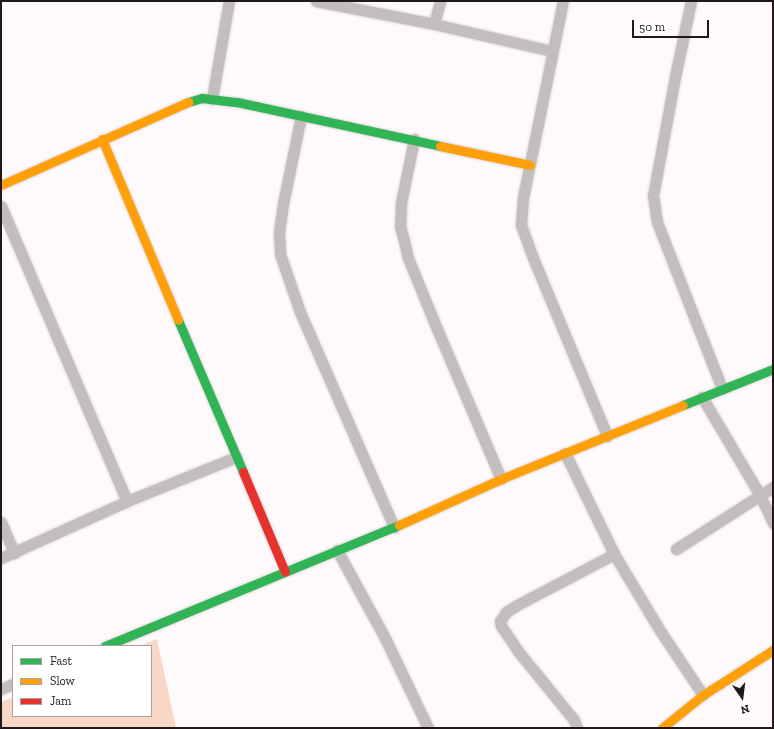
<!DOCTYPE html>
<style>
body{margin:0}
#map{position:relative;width:774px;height:729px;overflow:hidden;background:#fef9fa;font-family:"Zilla Slab",serif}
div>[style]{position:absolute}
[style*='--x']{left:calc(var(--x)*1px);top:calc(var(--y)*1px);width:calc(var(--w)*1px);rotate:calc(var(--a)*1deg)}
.green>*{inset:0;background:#f9d7c7}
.roads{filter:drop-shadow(0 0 1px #dad6d7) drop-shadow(0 0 1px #dad6d7)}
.street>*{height:11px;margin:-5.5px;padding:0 5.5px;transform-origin:5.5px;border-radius:5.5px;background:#c2bebd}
.fast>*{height:9px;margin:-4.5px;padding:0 4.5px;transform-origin:4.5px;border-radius:4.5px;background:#30b455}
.slow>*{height:9px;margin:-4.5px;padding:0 4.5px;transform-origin:4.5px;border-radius:4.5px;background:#ff9f0a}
.jam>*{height:9px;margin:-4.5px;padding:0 4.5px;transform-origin:4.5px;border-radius:4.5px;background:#e5322d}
span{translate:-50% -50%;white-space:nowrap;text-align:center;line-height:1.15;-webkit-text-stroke:3px #fff;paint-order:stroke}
.frame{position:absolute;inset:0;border:2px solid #221719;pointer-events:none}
.legend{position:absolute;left:12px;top:645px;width:140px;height:72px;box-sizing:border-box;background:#fff;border:1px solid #a7a2a3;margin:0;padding:5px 7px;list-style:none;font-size:12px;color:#221719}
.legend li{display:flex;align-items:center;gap:8px;height:20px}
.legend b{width:20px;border:1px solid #a7a2a3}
.north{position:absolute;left:722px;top:677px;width:40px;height:40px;-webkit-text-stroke:3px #fff;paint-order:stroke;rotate:166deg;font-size:11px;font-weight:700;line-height:16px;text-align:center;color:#221719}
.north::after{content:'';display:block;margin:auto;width:14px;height:18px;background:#221719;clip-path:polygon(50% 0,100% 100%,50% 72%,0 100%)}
.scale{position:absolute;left:632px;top:20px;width:77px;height:18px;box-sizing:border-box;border:2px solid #221719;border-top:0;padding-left:5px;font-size:12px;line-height:14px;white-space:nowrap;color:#221719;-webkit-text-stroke:3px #fff;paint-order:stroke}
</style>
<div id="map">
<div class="green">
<i style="clip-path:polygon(157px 639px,176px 728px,1px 728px,1px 702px,13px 697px,13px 716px,151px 716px,151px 646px,139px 646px)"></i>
</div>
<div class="roads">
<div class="street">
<i style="--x:316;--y:1;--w:120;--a:11"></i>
<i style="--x:434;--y:24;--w:121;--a:12.9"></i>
<i style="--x:563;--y:1;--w:200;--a:101.5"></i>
<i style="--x:523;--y:197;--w:28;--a:94"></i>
<i style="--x:521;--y:225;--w:35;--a:70"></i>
<i style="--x:533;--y:258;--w:193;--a:67.4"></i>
<i style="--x:691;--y:1;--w:78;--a:101.9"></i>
<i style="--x:675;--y:77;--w:121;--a:100.5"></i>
<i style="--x:653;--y:196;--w:26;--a:81"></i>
<i style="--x:657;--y:222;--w:179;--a:68.7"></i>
<i style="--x:434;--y:24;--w:24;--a:-75"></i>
<i style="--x:212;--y:99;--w:99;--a:-80.2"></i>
<i style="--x:301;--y:116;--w:90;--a:101.6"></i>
<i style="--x:283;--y:204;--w:29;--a:98"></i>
<i style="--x:279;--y:233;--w:21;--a:87"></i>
<i style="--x:280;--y:254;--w:61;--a:71"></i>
<i style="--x:300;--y:312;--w:235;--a:66.4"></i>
<i style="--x:414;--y:139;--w:65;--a:101.5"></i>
<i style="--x:401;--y:203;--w:23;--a:92"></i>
<i style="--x:400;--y:226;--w:16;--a:75"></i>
<i style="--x:404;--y:241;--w:17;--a:77"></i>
<i style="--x:408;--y:258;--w:77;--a:67.8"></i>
<i style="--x:437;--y:329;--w:163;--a:66.9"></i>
<i style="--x:1;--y:206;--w:321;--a:66.9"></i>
<i style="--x:702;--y:397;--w:114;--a:59.4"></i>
<i style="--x:760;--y:495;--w:31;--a:65"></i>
<i style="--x:565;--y:453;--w:112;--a:64.1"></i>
<i style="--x:614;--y:554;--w:87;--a:59"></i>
<i style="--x:659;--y:629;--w:79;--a:56.3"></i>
<i style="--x:1;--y:522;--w:34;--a:67"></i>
<i style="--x:676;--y:549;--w:115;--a:-32.6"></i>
<i style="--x:337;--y:550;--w:102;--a:61.4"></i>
<i style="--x:386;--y:640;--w:98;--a:64.5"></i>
<i style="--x:1;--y:558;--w:138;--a:-24.3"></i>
<i style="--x:127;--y:501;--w:118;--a:-22"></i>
<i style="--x:1;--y:689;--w:13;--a:-23"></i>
<i style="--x:577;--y:728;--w:9;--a:-111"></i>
<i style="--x:574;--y:720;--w:89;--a:-129.1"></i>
<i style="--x:518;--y:651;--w:30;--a:-124"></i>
<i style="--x:501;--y:626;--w:5;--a:-101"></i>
<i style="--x:500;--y:621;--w:11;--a:-56"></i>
<i style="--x:506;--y:612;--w:13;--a:-32"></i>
<i style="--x:517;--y:605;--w:110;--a:-27.7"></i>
</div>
<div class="fast">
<i style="--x:188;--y:102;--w:15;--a:-16"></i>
<i style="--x:202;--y:98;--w:35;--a:7"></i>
<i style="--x:237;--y:102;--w:208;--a:12.2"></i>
<i style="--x:178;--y:320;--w:165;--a:66.8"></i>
<i style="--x:683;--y:405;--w:97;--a:-21.8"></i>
<i style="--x:105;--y:646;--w:318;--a:-22.4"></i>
</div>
<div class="slow">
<i style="--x:102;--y:139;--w:196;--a:67.2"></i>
<i style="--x:440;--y:146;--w:92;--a:11.9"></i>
<i style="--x:1;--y:185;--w:205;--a:-23.9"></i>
<i style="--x:399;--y:525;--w:112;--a:-24.3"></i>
<i style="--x:501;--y:479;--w:196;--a:-22.1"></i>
<i style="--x:662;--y:728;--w:53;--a:-38.8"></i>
<i style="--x:703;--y:695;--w:83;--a:-32.7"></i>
</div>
<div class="jam">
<i style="--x:243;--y:472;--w:108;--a:67.2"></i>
</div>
</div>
<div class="frame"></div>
<ul class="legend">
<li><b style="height:5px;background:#30b455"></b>Fast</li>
<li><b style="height:5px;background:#ff9f0a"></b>Slow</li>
<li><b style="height:5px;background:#e5322d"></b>Jam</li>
</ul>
<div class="north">N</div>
<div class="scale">50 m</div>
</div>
